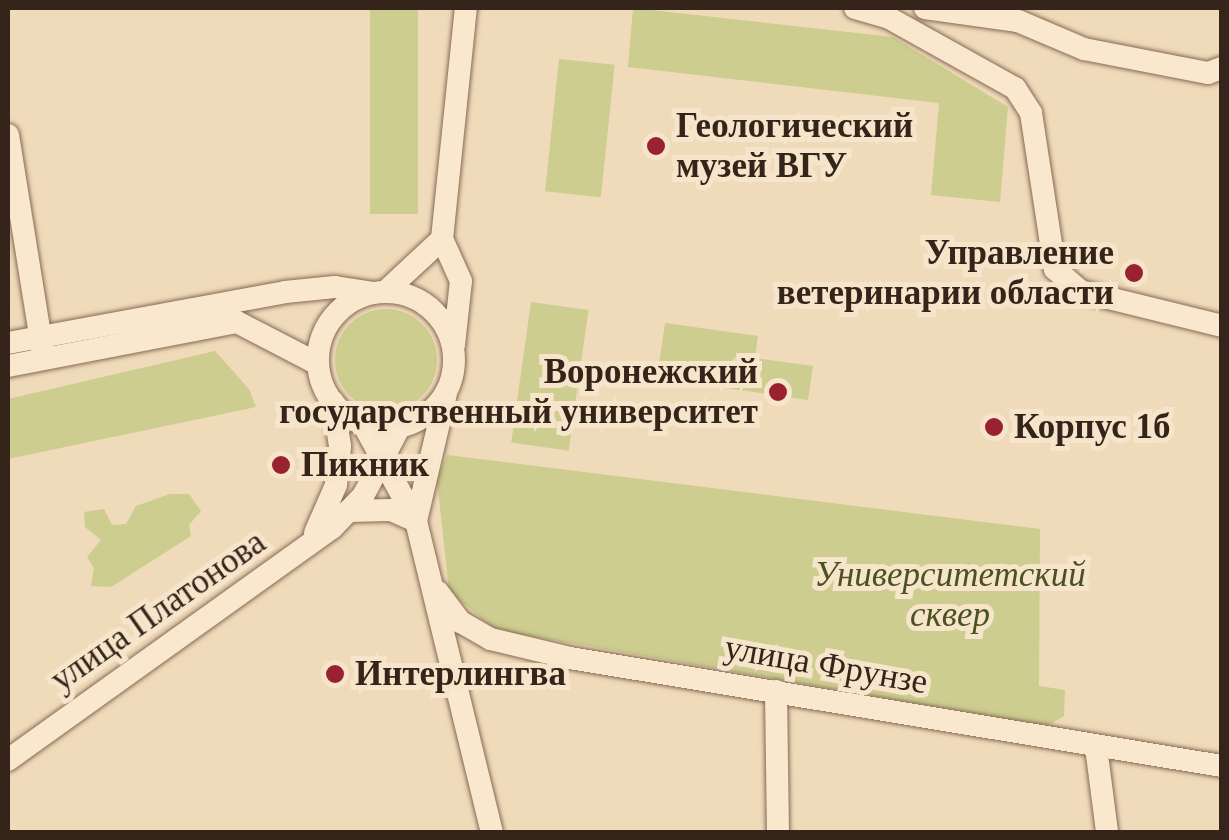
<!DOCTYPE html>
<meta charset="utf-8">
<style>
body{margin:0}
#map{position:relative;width:1229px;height:840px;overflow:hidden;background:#efdaba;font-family:Georgia,serif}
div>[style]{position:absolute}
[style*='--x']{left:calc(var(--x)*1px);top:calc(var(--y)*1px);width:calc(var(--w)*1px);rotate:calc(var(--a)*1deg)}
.green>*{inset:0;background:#cccd8f;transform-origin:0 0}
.round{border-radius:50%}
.roads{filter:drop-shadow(0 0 2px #866a54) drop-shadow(0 0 2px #866a54)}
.minor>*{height:22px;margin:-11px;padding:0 11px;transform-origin:11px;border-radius:11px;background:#fae8ce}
.minor>.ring{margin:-11px;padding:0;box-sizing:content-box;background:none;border:22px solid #fae8ce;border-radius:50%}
.dots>*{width:28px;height:28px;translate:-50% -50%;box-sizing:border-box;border:5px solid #f6e5ca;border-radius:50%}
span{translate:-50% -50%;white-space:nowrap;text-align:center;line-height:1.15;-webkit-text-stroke:10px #f6e5ca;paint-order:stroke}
.poi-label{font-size:35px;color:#35241a;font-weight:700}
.left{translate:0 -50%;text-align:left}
.right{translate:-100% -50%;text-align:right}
.park-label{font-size:35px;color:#4a5220;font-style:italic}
.street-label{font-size:35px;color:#35241a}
.frame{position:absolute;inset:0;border:10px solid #35241a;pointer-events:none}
</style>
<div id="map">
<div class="green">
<i style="left:370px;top:8px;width:48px;height:206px"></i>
<i style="clip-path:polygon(633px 8px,893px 37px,1008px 107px,1000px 202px,931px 195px,939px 103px,628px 67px)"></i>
<i style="left:559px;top:59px;width:56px;height:133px;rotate:6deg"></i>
<i style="left:531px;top:302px;width:58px;height:142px;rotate:8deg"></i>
<i class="round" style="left:335px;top:309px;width:102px;height:102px"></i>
<i style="clip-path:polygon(665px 323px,758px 336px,755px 358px,813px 366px,808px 400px,657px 378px)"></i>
<i style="clip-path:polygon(215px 351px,249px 389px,256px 407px,8px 459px,8px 399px)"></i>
<i style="clip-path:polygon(447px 455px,1040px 529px,1039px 686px,1065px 690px,1064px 716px,1047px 726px,495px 630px,449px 591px,437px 480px)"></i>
<i style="clip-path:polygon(170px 494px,189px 494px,201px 511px,189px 525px,191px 536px,111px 587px,91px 586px,94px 568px,87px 557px,101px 540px,85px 527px,84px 512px,104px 509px,112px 525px,126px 524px,136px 506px)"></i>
</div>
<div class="roads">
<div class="minor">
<i style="--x:855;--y:8;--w:35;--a:16"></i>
<i style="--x:889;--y:18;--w:144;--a:29.1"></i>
<i style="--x:1015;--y:88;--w:30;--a:57"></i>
<i style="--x:1031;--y:113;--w:158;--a:81.3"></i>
<i style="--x:1055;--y:269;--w:33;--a:41"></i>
<i style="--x:1080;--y:291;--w:146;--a:13.8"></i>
<i style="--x:925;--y:8;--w:94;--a:8"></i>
<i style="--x:1018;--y:21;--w:72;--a:23"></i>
<i style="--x:1084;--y:49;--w:126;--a:11"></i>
<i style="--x:1208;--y:73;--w:15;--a:-20"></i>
<i style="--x:8;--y:135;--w:216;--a:80.9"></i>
<i style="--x:385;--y:292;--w:78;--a:-42.9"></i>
<i class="ring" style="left:318px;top:292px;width:114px;height:114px"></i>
<i style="--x:8;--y:343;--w:282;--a:-10.4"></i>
<i style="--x:285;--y:292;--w:50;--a:-5.7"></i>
<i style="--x:335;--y:287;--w:38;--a:9"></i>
<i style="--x:454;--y:345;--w:64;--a:-83.8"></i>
<i style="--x:461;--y:281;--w:46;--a:-114.3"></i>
<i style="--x:442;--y:239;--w:232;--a:-84.1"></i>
<i style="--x:8;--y:366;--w:233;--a:-10.9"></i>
<i style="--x:237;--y:322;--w:91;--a:27.4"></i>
<i style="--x:363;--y:424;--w:111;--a:61.3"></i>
<i style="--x:416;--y:521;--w:320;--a:76.3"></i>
<i style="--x:348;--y:511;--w:43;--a:-1.3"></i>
<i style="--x:391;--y:510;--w:27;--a:24"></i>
<i style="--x:416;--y:521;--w:131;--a:-76.8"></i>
<i style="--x:315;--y:533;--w:52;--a:-66.4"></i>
<i style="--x:336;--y:485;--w:39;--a:-84"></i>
<i style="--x:340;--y:446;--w:45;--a:-99"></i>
<i style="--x:438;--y:592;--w:38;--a:53"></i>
<i style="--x:461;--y:622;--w:34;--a:30"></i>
<i style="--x:491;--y:639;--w:81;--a:13.5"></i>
<i style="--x:570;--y:658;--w:661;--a:9.41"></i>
<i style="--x:776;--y:691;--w:141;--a:89.2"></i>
<i style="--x:1096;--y:747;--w:86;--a:82.6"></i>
<i style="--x:8;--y:760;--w:398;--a:-35.6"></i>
<i style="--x:332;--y:528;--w:45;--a:-45.9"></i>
<i style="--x:363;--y:496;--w:79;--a:-62.1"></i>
</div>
</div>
<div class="dots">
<i style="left:656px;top:146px;background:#98222f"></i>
<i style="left:1134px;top:273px;background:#98222f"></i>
<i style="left:778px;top:392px;background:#98222f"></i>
<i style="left:994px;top:427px;background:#98222f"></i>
<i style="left:281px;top:465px;background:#98222f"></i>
<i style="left:335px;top:674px;background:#98222f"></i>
</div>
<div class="poi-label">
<span class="left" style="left:676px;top:146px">Геологический<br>музей ВГУ</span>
<span class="right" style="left:1114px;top:273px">Управление<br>ветеринарии области</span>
<span class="right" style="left:758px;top:392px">Воронежский<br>государственный университет</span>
<span class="left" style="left:1014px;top:427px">Корпус 1б</span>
<span class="left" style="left:301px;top:465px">Пикник</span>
<span class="left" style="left:355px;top:674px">Интерлингва</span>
</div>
<div class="park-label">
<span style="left:950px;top:595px">Университетский<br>сквер</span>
</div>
<div class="street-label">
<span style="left:158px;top:611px;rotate:-35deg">улица Платонова</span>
<span style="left:826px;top:665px;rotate:10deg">улица Фрунзе</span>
</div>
<div class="frame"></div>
</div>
